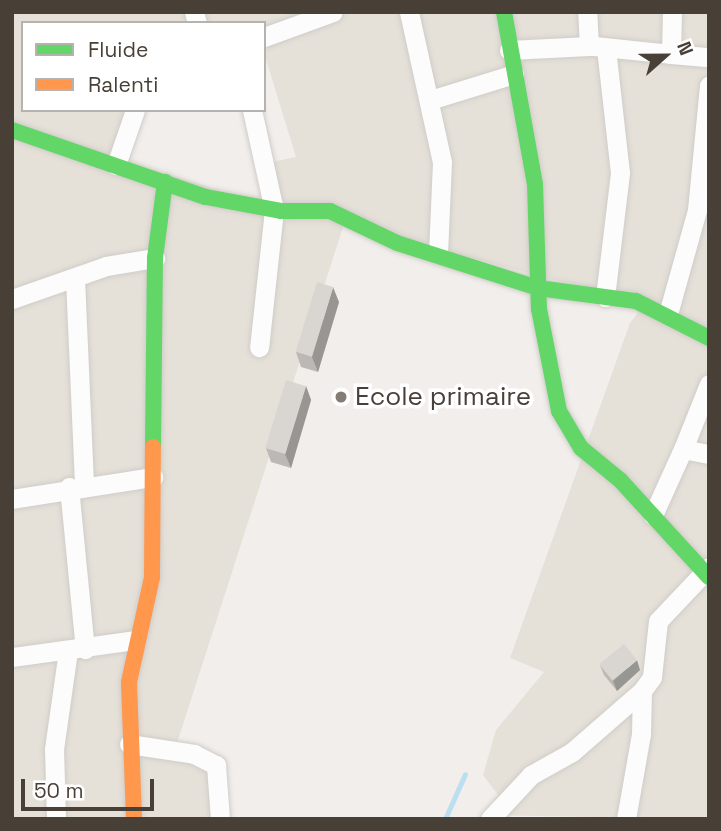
<!DOCTYPE html>
<style>
body{margin:0}
#map{position:relative;width:721px;height:831px;overflow:hidden;background:#f1eeeb;font-family:"Space Grotesk",sans-serif}
div>[style]{position:absolute}
[style*='--x']{left:calc(var(--x)*1px);top:calc(var(--y)*1px);width:calc(var(--w)*1px);rotate:calc(var(--a)*1deg)}
.residential>*{inset:0;background:#e5e0d8}
.stream>*{height:5px;margin:-2.5px;padding:0 2.5px;transform-origin:2.5px;border-radius:2.5px;background:#badff0}
.roads{filter:drop-shadow(0 0 2px #cfccc8) drop-shadow(0 0 2px #cfccc8)}
.street>*{height:19px;margin:-9.5px;padding:0 9.5px;transform-origin:9.5px;border-radius:9.5px;background:#fdfcfc}
.fast>*{height:16px;margin:-8px;padding:0 8px;transform-origin:8px;border-radius:8px;background:#63d668}
.slow>*{height:16px;margin:-8px;padding:0 8px;transform-origin:8px;border-radius:8px;background:#ff974d}
.wall>*{inset:0;background:#bbb8b5}
.shaded-wall>*{inset:0;background:#989693}
.building>*{inset:0;background:#d9d6d2;transform-origin:0 0}
.dots>*{width:19px;height:19px;translate:-50% -50%;box-sizing:border-box;border:4px solid #fff;border-radius:50%}
span{translate:-50% -50%;white-space:nowrap;text-align:center;line-height:1.15;-webkit-text-stroke:7px #fff;paint-order:stroke}
.poi-label{font-size:26px;color:#483f36}
.left{translate:0 -50%;text-align:left}
.frame{position:absolute;inset:0;border:14px solid #483f36;pointer-events:none}
.legend{position:absolute;left:21px;top:21px;width:245px;height:91px;box-sizing:border-box;background:#fff;border:2px solid #b6b2af;margin:0;padding:9px 12px;list-style:none;font-size:21px;color:#483f36}
.legend li{display:flex;align-items:center;gap:14px;height:35px}
.legend b{width:35px;border:2px solid #b6b2af}
.north{position:absolute;left:630px;top:21px;width:70px;height:70px;-webkit-text-stroke:5px #fff;paint-order:stroke;rotate:69deg;font-size:19px;font-weight:700;line-height:28px;text-align:center;color:#483f36}
.north::after{content:'';display:block;margin:auto;width:24px;height:32px;background:#483f36;clip-path:polygon(50% 0,100% 100%,50% 72%,0 100%)}
.scale{position:absolute;left:21px;top:779px;width:133px;height:32px;box-sizing:border-box;border:4px solid #483f36;border-top:0;padding-left:9px;font-size:21px;line-height:24px;white-space:nowrap;color:#483f36;-webkit-text-stroke:5px #fff;paint-order:stroke}
</style>
<div id="map">
<div class="residential">
<i style="clip-path:polygon(evenodd,12px 12px,709px 12px,709px 819px,485px 815px,498px 795px,483px 775px,496px 730px,544px 672px,510px 658px,630px 323px,645px 304px,344px 224px,177px 743px,214px 754px,214px 819px,12px 819px,12px 12px,23px 23px,264px 23px,264px 53px,296px 157px,262px 164px,263px 203px,113px 158px,128px 110px,23px 110px,23px 23px)"></i>
</div>
<div class="stream">
<i style="--x:445;--y:819;--w:49;--a:-66"></i>
</div>
<div class="roads">
<div class="street">
<i style="--x:194;--y:12;--w:11;--a:75"></i>
<i style="--x:409;--y:12;--w:154;--a:77.6"></i>
<i style="--x:442;--y:162;--w:92;--a:92.5"></i>
<i style="--x:672;--y:12;--w:42;--a:91.4"></i>
<i style="--x:671;--y:54;--w:38;--a:5"></i>
<i style="--x:264;--y:37;--w:73;--a:-19.9"></i>
<i style="--x:594;--y:46;--w:77;--a:5.9"></i>
<i style="--x:509;--y:50;--w:80;--a:-2.9"></i>
<i style="--x:589;--y:46;--w:34;--a:-93"></i>
<i style="--x:430;--y:100;--w:88;--a:-17.2"></i>
<i style="--x:252;--y:110;--w:102;--a:77.6"></i>
<i style="--x:274;--y:210;--w:138;--a:96.2"></i>
<i style="--x:116;--y:165;--w:58;--a:-70.9"></i>
<i style="--x:75;--y:278;--w:207;--a:87.5"></i>
<i style="--x:605;--y:297;--w:125;--a:-83.1"></i>
<i style="--x:620;--y:173;--w:126;--a:-96.4"></i>
<i style="--x:12;--y:299;--w:100;--a:-19.3"></i>
<i style="--x:106;--y:266;--w:50;--a:-9.3"></i>
<i style="--x:668;--y:314;--w:108;--a:-74.4"></i>
<i style="--x:697;--y:210;--w:125;--a:-84.5"></i>
<i style="--x:683;--y:449;--w:70;--a:-68.2"></i>
<i style="--x:69;--y:487;--w:163;--a:84.4"></i>
<i style="--x:12;--y:499;--w:143;--a:-8.9"></i>
<i style="--x:653;--y:515;--w:72;--a:-65.6"></i>
<i style="--x:683;--y:449;--w:26;--a:11"></i>
<i style="--x:12;--y:657;--w:123;--a:-7.9"></i>
<i style="--x:129;--y:744;--w:66;--a:8.7"></i>
<i style="--x:194;--y:754;--w:25;--a:27"></i>
<i style="--x:216;--y:765;--w:54;--a:85.8"></i>
<i style="--x:56;--y:819;--w:70;--a:-91.6"></i>
<i style="--x:54;--y:749;--w:99;--a:-81.9"></i>
<i style="--x:490;--y:819;--w:60;--a:-47"></i>
<i style="--x:531;--y:775;--w:47;--a:-29.3"></i>
<i style="--x:572;--y:752;--w:93;--a:-41.1"></i>
<i style="--x:642;--y:691;--w:17;--a:-54"></i>
<i style="--x:652;--y:677;--w:56;--a:-83.9"></i>
<i style="--x:658;--y:621;--w:74;--a:-46.6"></i>
<i style="--x:626;--y:819;--w:86;--a:-80"></i>
<i style="--x:641;--y:734;--w:43;--a:-88.7"></i>
</div>
<div class="fast">
<i style="--x:504;--y:12;--w:175;--a:79.8"></i>
<i style="--x:535;--y:184;--w:125;--a:88.2"></i>
<i style="--x:539;--y:309;--w:104;--a:78.9"></i>
<i style="--x:559;--y:411;--w:43;--a:59.3"></i>
<i style="--x:581;--y:448;--w:50;--a:39.4"></i>
<i style="--x:620;--y:480;--w:132;--a:47.5"></i>
<i style="--x:12;--y:130;--w:205;--a:19.1"></i>
<i style="--x:206;--y:197;--w:76;--a:10.6"></i>
<i style="--x:281;--y:211;--w:49;--a:0"></i>
<i style="--x:330;--y:211;--w:74;--a:25.5"></i>
<i style="--x:397;--y:243;--w:148;--a:17.7"></i>
<i style="--x:538;--y:288;--w:99;--a:7.6"></i>
<i style="--x:636;--y:301;--w:82;--a:26.9"></i>
<i style="--x:153;--y:447;--w:189;--a:-89.4"></i>
<i style="--x:155;--y:258;--w:77;--a:-82.5"></i>
</div>
<div class="slow">
<i style="--x:134;--y:819;--w:137;--a:-92.1"></i>
<i style="--x:129;--y:682;--w:107;--a:-77.6"></i>
<i style="--x:152;--y:577;--w:130;--a:-89.6"></i>
</div>
</div>
<div class="wall">
<i style="clip-path:polygon(339px 302px,318px 372px,301px 367px,296px 352px)"></i>
<i style="clip-path:polygon(306px 386px,311px 400px,291px 468px,271px 462px,266px 448px)"></i>
<i style="clip-path:polygon(600px 665px,640px 670px,617px 691px,604px 675px)"></i>
</div>
<div class="shaded-wall">
<i style="clip-path:polygon(333px 287px,339px 302px,318px 372px,312px 357px)"></i>
<i style="clip-path:polygon(306px 386px,311px 400px,291px 468px,285px 454px)"></i>
<i style="clip-path:polygon(637px 660px,640px 670px,617px 691px,613px 681px)"></i>
</div>
<div class="building">
<i style="left:317px;top:282px;width:17px;height:73px;rotate:17deg"></i>
<i style="left:286px;top:380px;width:21px;height:71px;rotate:17deg"></i>
<i style="left:624px;top:644px;width:21px;height:32px;rotate:51deg"></i>
</div>
<div class="dots">
<i style="left:341px;top:397px;background:#837c75"></i>
</div>
<div class="poi-label">
<span class="left" style="left:355px;top:397px">Ecole primaire</span>
</div>
<div class="frame"></div>
<ul class="legend">
<li><b style="height:9px;background:#63d668"></b>Fluide</li>
<li><b style="height:9px;background:#ff974d"></b>Ralenti</li>
</ul>
<div class="north">N</div>
<div class="scale">50 m</div>
</div>
